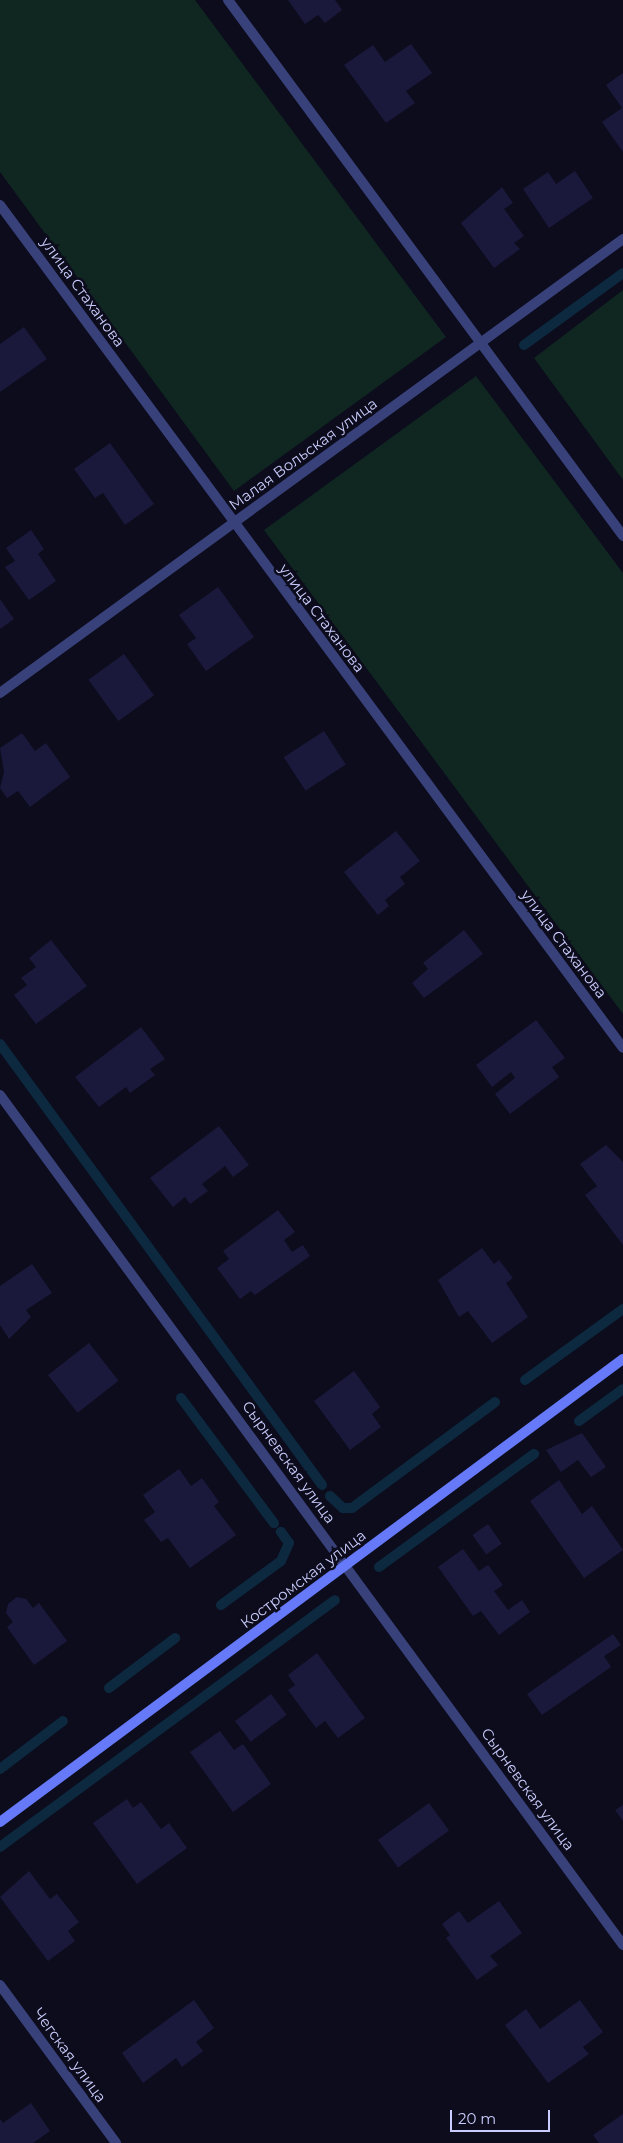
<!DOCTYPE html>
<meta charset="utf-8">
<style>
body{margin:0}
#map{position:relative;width:623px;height:2143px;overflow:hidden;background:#0c0c1c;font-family:Montserrat,sans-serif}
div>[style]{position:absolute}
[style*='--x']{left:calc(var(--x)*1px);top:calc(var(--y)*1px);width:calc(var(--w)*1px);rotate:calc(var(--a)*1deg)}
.green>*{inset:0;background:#102621}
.stream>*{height:10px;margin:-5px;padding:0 5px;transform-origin:5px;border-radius:5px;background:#0d293f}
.building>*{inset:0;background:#1a193c;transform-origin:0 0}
.street>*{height:10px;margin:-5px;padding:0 5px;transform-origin:5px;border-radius:5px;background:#39417a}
.secondary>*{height:10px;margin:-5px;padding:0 5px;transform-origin:5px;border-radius:5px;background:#6579f9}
span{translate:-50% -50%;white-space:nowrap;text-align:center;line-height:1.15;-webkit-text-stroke:5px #0c0c1c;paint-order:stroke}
.street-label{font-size:15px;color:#caccfd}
.scale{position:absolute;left:450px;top:2110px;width:100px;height:22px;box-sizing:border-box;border:2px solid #caccfd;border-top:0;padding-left:6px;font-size:15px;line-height:18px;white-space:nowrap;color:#caccfd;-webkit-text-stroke:4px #0c0c1c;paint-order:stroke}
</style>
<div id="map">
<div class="green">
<i style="clip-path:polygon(0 0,195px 0,446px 337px,234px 491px,0 172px)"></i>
<i style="clip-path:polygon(623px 290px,623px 480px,534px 358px)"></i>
<i style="clip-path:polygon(476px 376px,623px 573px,623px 1014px,264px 530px)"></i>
</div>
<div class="stream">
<i style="--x:524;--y:345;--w:122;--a:-36"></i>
<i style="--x:0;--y:1044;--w:546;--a:53.86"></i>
<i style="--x:525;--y:1380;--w:121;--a:-35.9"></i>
<i style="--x:181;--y:1398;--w:156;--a:53.4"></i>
<i style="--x:579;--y:1421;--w:54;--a:-36"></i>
<i style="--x:330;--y:1496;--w:18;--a:43"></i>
<i style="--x:343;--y:1508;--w:9;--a:0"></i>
<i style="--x:352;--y:1508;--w:178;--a:-36.5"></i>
<i style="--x:379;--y:1567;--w:192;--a:-36.1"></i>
<i style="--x:221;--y:1605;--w:74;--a:-36.3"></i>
<i style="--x:281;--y:1561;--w:20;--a:-66"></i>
<i style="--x:289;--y:1543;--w:14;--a:-126"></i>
<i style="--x:109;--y:1688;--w:83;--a:-37.1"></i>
<i style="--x:0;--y:1769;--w:79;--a:-37.3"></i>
<i style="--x:0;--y:1847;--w:416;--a:-36.4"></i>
</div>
<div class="building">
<i style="clip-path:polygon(288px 0,335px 0,342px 10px,325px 23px,318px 15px,305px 24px)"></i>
<i style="clip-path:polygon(411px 44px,432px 73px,406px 91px,415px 103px,386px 123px,344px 65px,373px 45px,385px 62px)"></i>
<i style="clip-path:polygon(623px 73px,623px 152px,602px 122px,622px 108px,606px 85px)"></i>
<i style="clip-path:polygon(575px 171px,593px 198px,549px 228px,523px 189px,548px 172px,556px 184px)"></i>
<i style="clip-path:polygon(502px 187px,513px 203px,504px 209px,524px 236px,514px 243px,520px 249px,494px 268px,461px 223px)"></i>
<i style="clip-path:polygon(24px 327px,47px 359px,0 392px,0 344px)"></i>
<i style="clip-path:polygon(110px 443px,154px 504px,125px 525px,103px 493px,95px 498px,74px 469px)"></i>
<i style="clip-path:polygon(31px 530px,44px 549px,38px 554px,56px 581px,29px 600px,5px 567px,15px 561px,6px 548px)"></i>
<i style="clip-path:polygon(218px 587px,254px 637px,206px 671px,187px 644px,196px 638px,179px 615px)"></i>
<i style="clip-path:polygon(0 599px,14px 619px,0 629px)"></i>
<i style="left:124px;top:654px;width:51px;height:44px;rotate:54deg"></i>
<i style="left:324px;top:731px;width:40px;height:48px;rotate:57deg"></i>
<i style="clip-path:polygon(22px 733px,35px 751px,46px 743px,70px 777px,30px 807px,18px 791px,7px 798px,0 788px,4px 772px,0 748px)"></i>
<i style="clip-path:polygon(396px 831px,420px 861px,400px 877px,405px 884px,385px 900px,389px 906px,378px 915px,344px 872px)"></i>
<i style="clip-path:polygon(464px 930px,483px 954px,424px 998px,412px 983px,428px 969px,423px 963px)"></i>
<i style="clip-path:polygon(51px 940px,87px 986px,36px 1024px,14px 995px,27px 985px,21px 978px,36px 967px,29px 958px)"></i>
<i style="clip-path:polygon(536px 1020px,565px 1058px,552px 1067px,559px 1077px,510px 1114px,495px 1094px,515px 1078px,511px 1072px,492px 1087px,476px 1065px)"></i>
<i style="clip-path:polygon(141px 1027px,165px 1059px,150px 1069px,155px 1075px,130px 1093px,126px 1087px,99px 1107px,75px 1077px)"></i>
<i style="clip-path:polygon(219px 1126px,249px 1165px,233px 1177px,225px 1166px,202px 1184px,208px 1191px,190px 1204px,185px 1197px,173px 1207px,150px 1178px)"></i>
<i style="clip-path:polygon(606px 1145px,623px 1162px,623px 1245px,585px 1195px,597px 1186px,580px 1164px)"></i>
<i style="clip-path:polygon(278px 1210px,295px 1232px,284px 1240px,292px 1252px,303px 1245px,310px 1256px,255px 1295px,251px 1291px,240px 1299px,217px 1268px,229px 1259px,223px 1251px)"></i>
<i style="clip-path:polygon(482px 1248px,494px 1264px,499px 1260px,513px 1278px,506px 1283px,528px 1317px,492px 1343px,468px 1311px,459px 1317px,438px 1280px)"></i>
<i style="clip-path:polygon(32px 1264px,52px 1293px,26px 1310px,31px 1317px,9px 1339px,0 1325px,0 1286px)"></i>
<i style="left:89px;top:1343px;width:48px;height:52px;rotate:52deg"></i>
<i style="clip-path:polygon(354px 1371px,380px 1407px,372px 1414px,381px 1427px,350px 1450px,314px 1401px)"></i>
<i style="clip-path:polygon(582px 1433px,606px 1467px,591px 1477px,578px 1460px,561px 1472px,546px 1450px)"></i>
<i style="clip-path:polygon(179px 1469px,191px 1486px,202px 1478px,219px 1502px,214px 1506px,236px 1535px,190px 1568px,168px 1538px,161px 1542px,144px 1520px,155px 1512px,143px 1495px)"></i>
<i style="clip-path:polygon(559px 1480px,582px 1514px,592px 1506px,623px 1550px,584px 1578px,530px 1501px)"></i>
<i style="left:488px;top:1524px;width:24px;height:19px;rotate:55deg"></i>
<i style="clip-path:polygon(463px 1549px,479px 1571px,488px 1565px,503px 1585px,494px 1591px,508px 1610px,522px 1600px,530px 1612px,499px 1635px,481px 1611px,473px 1616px,438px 1567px)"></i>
<i style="clip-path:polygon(17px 1597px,26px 1599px,33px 1608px,39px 1603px,67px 1641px,34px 1665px,7px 1627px,13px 1622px,6px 1613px,8px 1604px)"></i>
<i style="clip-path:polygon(613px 1634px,621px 1645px,604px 1656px,611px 1667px,542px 1715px,527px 1694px)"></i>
<i style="clip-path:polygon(317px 1653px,365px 1718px,338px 1738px,325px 1721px,316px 1728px,288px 1690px,295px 1685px,288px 1675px)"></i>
<i style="left:271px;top:1694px;width:26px;height:45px;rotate:53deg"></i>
<i style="clip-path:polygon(220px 1731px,234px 1750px,243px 1744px,271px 1784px,233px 1812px,190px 1752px)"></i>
<i style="clip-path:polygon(127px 1799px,133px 1808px,141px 1802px,161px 1829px,169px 1823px,187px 1848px,137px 1884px,93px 1823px)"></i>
<i style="left:429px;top:1803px;width:34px;height:63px;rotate:54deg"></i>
<i style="clip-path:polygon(623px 1805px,623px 1821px,615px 1810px)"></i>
<i style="clip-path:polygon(29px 1871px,50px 1899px,57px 1894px,79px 1922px,68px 1931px,75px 1941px,48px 1961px,0 1897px)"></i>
<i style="clip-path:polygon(499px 1901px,522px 1933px,490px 1956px,498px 1965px,477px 1980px,446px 1938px,450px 1935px,442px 1924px,459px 1911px,468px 1923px)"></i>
<i style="clip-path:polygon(194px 2000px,214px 2028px,196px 2042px,203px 2051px,182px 2067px,176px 2058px,143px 2083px,122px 2053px)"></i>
<i style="clip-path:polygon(580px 2000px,603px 2032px,583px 2047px,589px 2054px,548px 2083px,505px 2025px,526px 2009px,540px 2029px)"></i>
<i style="clip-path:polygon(31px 2103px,50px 2131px,33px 2143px,0 2143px,0 2119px,3px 2123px)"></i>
<i style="clip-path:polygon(623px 2114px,623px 2143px,599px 2143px,593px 2135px)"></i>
</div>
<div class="street">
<i style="--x:228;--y:0;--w:666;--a:53.61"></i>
<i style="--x:0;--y:205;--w:1048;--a:53.53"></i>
<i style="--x:0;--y:693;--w:771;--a:-36.08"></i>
<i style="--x:0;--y:1095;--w:1054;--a:53.76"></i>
<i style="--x:0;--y:1985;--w:196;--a:53.7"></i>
</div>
<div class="secondary">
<i style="--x:0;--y:1822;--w:776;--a:-36.62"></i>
</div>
<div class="street-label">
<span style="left:83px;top:292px;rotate:54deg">улица Стаханова</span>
<span style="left:303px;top:454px;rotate:-36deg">Малая Вольская улица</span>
<span style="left:322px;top:618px;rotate:53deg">улица Стаханова</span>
<span style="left:564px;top:944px;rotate:53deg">улица Стаханова</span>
<span style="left:289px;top:1462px;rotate:54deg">Сырневская улица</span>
<span style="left:303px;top:1579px;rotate:-37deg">Костромская улица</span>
<span style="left:528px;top:1789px;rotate:54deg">Сырневская улица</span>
<span style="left:70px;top:2055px;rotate:54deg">Чегская улица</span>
</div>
<div class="scale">20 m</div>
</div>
